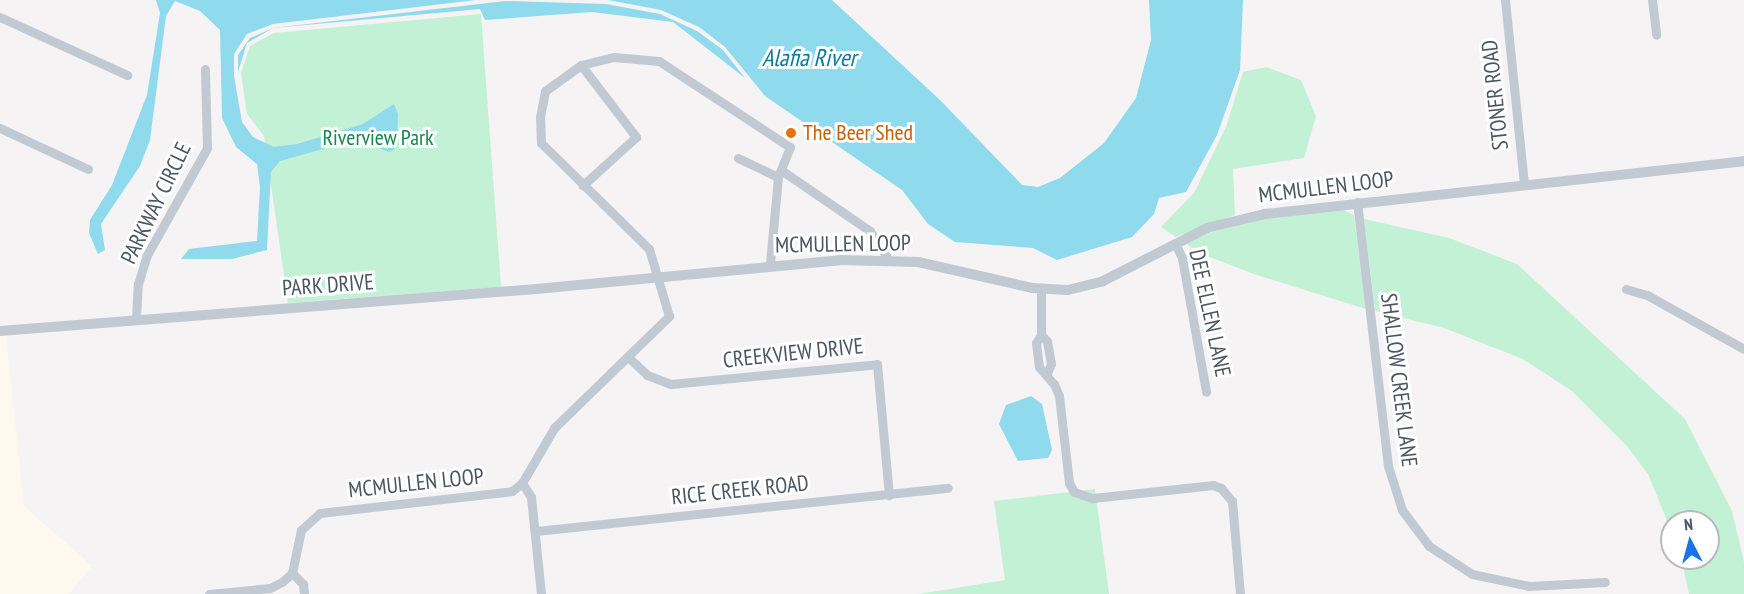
<!DOCTYPE html>
<style>
body{margin:0}
#map{position:relative;width:1744px;height:594px;overflow:hidden;background:#f5f3f3;font-family:"PT Sans Narrow",sans-serif}
div>[style]{position:absolute}
[style*='--x']{left:calc(var(--x)*1px);top:calc(var(--y)*1px);width:calc(var(--w)*1px);rotate:calc(var(--a)*1deg)}
.commercial>*{inset:0;background:#fdf9ef}
.green>*{inset:0;background:#c3f1d5}
.water>*{inset:0;background:#90daee}
.minor>*{height:9px;margin:-4.5px;padding:0 4.5px;transform-origin:4.5px;border-radius:4.5px;background:#c1cad2}
.tertiary>*{height:10px;margin:-5px;padding:0 5px;transform-origin:5px;border-radius:5px;background:#c1cad2}
.dots>*{width:16px;height:16px;translate:-50% -50%;box-sizing:border-box;border:3px solid #fff;border-radius:50%}
span{translate:-50% -50%;white-space:nowrap;text-align:center;line-height:1.15;-webkit-text-stroke:6px #fff;paint-order:stroke}
.street-label{font-size:22px;color:#4a5661}
.food-label{font-size:22px;color:#c56008}
.left{translate:0 -50%;text-align:left}
.park-label{font-size:22px;color:#17864f}
.water-label{font-size:24px;color:#0c7c9b;font-style:italic}
.north{position:absolute;left:1660px;top:510px;width:60px;height:60px;box-sizing:border-box;background:#fff;border:2px solid #b7bbc0;border-radius:50%;rotate:354deg;font-size:16px;font-weight:700;line-height:24px;text-align:center;color:#4a5661}
.north::after{content:'';display:block;margin:auto;width:21px;height:27px;background:#1a73e8;clip-path:polygon(50% 0,100% 100%,50% 72%,0 100%)}
</style>
<div id="map">
<div class="commercial">
<i style="clip-path:polygon(0 335px,6px 335px,24px 506px,92px 566px,69px 594px,0 594px)"></i>
</div>
<div class="green">
<i style="clip-path:polygon(481px 14px,501px 287px,288px 303px,264px 136px,247px 114px,241px 73px,250px 46px,274px 33px)"></i>
<i style="clip-path:polygon(1266px 67px,1301px 80px,1316px 116px,1304px 158px,1233px 169px,1235px 215px,1176px 237px,1161px 227px,1194px 193px,1226px 127px,1243px 72px)"></i>
<i style="clip-path:polygon(1341px 209px,1354px 215px,1366px 309px,1254px 274px,1199px 253px,1185px 243px,1209px 233px,1266px 218px)"></i>
<i style="clip-path:polygon(1364px 219px,1449px 238px,1517px 264px,1685px 419px,1732px 511px,1744px 562px,1744px 594px,1689px 594px,1681px 558px,1708px 558px,1708px 522px,1672px 522px,1672px 533px,1648px 474px,1627px 446px,1572px 391px,1523px 359px,1444px 328px,1375px 311px)"></i>
<i style="clip-path:polygon(1095px 489px,1109px 594px,919px 594px,1005px 580px,994px 501px)"></i>
</div>
<div class="water">
<i style="clip-path:polygon(156px 0,476px 0,273px 24px,247px 34px,234px 54px,234px 76px,242px 122px,253px 137px,274px 147px,297px 144px,363px 124px,394px 104px,398px 114px,397px 147px,390px 152px,355px 140px,280px 161px,271px 172px,267px 250px,232px 259px,181px 259px,189px 249px,257px 241px,260px 187px,257px 164px,236px 147px,222px 118px,220px 30px,200px 11px,175px 1px,166px 16px,150px 140px,140px 166px,101px 224px,105px 250px,98px 254px,89px 233px,90px 220px,112px 185px,147px 95px,160px 13px)"></i>
<i style="clip-path:polygon(608px 0,832px 0,940px 100px,1022px 185px,1038px 187px,1060px 178px,1104px 143px,1136px 98px,1151px 40px,1149px 0,1243px 0,1240px 70px,1217px 135px,1186px 192px,1159px 198px,1154px 214px,1132px 237px,1057px 260px,1033px 248px,955px 242px,928px 224px,902px 190px,765px 96px,725px 47px,699px 27px,661px 10px)"></i>
<i style="clip-path:polygon(505px 1px,606px 4px,660px 14px,697px 31px,723px 50px,745px 78px,673px 22px,592px 12px,485px 20px,480px 9px,273px 28px,247px 43px,238px 72px,238px 55px,250px 38px,273px 28px)"></i>
<i style="clip-path:polygon(1031px 396px,1042px 404px,1052px 450px,1048px 458px,1018px 461px,999px 424px,1006px 405px)"></i>
</div>
<div class="minor">
<i style="--x:1505;--y:0;--w:186;--a:84.1"></i>
<i style="--x:1652;--y:0;--w:35;--a:83"></i>
<i style="--x:0;--y:17;--w:140;--a:24.5"></i>
<i style="--x:581;--y:65;--w:91;--a:52.6"></i>
<i style="--x:636;--y:137;--w:72;--a:137.8"></i>
<i style="--x:0;--y:128;--w:97;--a:25"></i>
<i style="--x:738;--y:158;--w:44;--a:25.4"></i>
<i style="--x:781;--y:170;--w:108;--a:34.4"></i>
<i style="--x:870;--y:231;--w:35;--a:57"></i>
<i style="--x:1357;--y:202;--w:266;--a:83.3"></i>
<i style="--x:1388;--y:466;--w:46;--a:72.3"></i>
<i style="--x:1402;--y:510;--w:45;--a:53.1"></i>
<i style="--x:1429;--y:546;--w:51;--a:33.1"></i>
<i style="--x:1472;--y:574;--w:58;--a:11.9"></i>
<i style="--x:1529;--y:586;--w:76;--a:-3"></i>
<i style="--x:1175;--y:243;--w:17;--a:65"></i>
<i style="--x:1182;--y:258;--w:136;--a:79.8"></i>
<i style="--x:1626;--y:289;--w:22;--a:16"></i>
<i style="--x:1647;--y:295;--w:111;--a:29.1"></i>
<i style="--x:1041;--y:290;--w:45;--a:90"></i>
<i style="--x:1041;--y:335;--w:9;--a:122"></i>
<i style="--x:1036;--y:343;--w:24;--a:83"></i>
<i style="--x:1039;--y:367;--w:23;--a:49"></i>
<i style="--x:1054;--y:384;--w:13;--a:67"></i>
<i style="--x:1059;--y:396;--w:88;--a:83.4"></i>
<i style="--x:1069;--y:483;--w:10;--a:61"></i>
<i style="--x:1074;--y:492;--w:20;--a:18"></i>
<i style="--x:1093;--y:498;--w:121;--a:-6.2"></i>
<i style="--x:1213;--y:485;--w:9;--a:21"></i>
<i style="--x:1221;--y:488;--w:17;--a:50"></i>
<i style="--x:1232;--y:501;--w:93;--a:85.1"></i>
<i style="--x:136;--y:318;--w:34;--a:-87"></i>
<i style="--x:138;--y:284;--w:30;--a:-73"></i>
<i style="--x:147;--y:255;--w:123;--a:-60.7"></i>
<i style="--x:207;--y:148;--w:79;--a:-91.5"></i>
<i style="--x:1041;--y:335;--w:8;--a:45"></i>
<i style="--x:1047;--y:341;--w:23;--a:80"></i>
<i style="--x:1051;--y:364;--w:10;--a:114"></i>
<i style="--x:628;--y:357;--w:26;--a:43"></i>
<i style="--x:647;--y:375;--w:26;--a:21"></i>
<i style="--x:671;--y:384;--w:207;--a:-5.5"></i>
<i style="--x:877;--y:364;--w:132;--a:84.8"></i>
<i style="--x:522;--y:483;--w:17;--a:57"></i>
<i style="--x:531;--y:497;--w:98;--a:84.1"></i>
<i style="--x:536;--y:531;--w:414;--a:-6"></i>
<i style="--x:292;--y:573;--w:16;--a:45"></i>
<i style="--x:303;--y:584;--w:10;--a:84"></i>
<i style="--x:209;--y:594;--w:61;--a:-5.6"></i>
<i style="--x:270;--y:588;--w:13;--a:-27"></i>
<i style="--x:282;--y:582;--w:13;--a:-42"></i>
<i style="--x:292;--y:573;--w:44;--a:-78.2"></i>
<i style="--x:301;--y:530;--w:25;--a:-42"></i>
<i style="--x:320;--y:513;--w:193;--a:-6.5"></i>
<i style="--x:512;--y:491;--w:13;--a:-39"></i>
<i style="--x:522;--y:483;--w:64;--a:-59.8"></i>
<i style="--x:554;--y:428;--w:161;--a:-44.2"></i>
<i style="--x:669;--y:316;--w:70;--a:-106.6"></i>
<i style="--x:649;--y:249;--w:151;--a:-135.5"></i>
<i style="--x:541;--y:143;--w:26;--a:-92"></i>
<i style="--x:540;--y:117;--w:26;--a:-79"></i>
<i style="--x:545;--y:91;--w:44;--a:-35.8"></i>
<i style="--x:581;--y:65;--w:34;--a:-14"></i>
<i style="--x:614;--y:57;--w:45;--a:5.1"></i>
<i style="--x:659;--y:61;--w:157;--a:33.3"></i>
<i style="--x:790;--y:147;--w:32;--a:112"></i>
<i style="--x:778;--y:177;--w:87;--a:95.3"></i>
</div>
<div class="tertiary">
<i style="--x:0;--y:331;--w:538;--a:-4.48"></i>
<i style="--x:536;--y:289;--w:305;--a:-5.4"></i>
<i style="--x:840;--y:260;--w:78;--a:1.5"></i>
<i style="--x:918;--y:262;--w:117;--a:12.8"></i>
<i style="--x:1032;--y:288;--w:36;--a:3"></i>
<i style="--x:1068;--y:290;--w:36;--a:-14"></i>
<i style="--x:1103;--y:281;--w:117;--a:-27"></i>
<i style="--x:1207;--y:228;--w:60;--a:-13.6"></i>
<i style="--x:1265;--y:214;--w:482;--a:-6.3"></i>
</div>
<div class="dots">
<i style="left:791px;top:133px;background:#e8710a"></i>
</div>
<div class="street-label">
<span style="left:1495px;top:95px;rotate:-96deg">STONER ROAD</span>
<span style="left:1326px;top:187px;rotate:-7deg">MCMULLEN LOOP</span>
<span style="left:156px;top:203px;rotate:-64deg">PARKWAY CIRCLE</span>
<span style="left:843px;top:244px;rotate:-1deg">MCMULLEN LOOP</span>
<span style="left:328px;top:285px;rotate:-4deg">PARK DRIVE</span>
<span style="left:1210px;top:313px;rotate:78deg">DEE ELLEN LANE</span>
<span style="left:793px;top:353px;rotate:-6deg">CREEKVIEW DRIVE</span>
<span style="left:1399px;top:380px;rotate:83deg">SHALLOW CREEK LANE</span>
<span style="left:416px;top:483px;rotate:-6deg">MCMULLEN LOOP</span>
<span style="left:740px;top:490px;rotate:-6deg">RICE CREEK ROAD</span>
</div>
<div class="food-label">
<span class="left" style="left:803px;top:133px">The Beer Shed</span>
</div>
<div class="park-label">
<span style="left:378px;top:138px">Riverview Park</span>
</div>
<div class="water-label">
<span style="left:809px;top:58px">Alafia River</span>
</div>
<div class="north">N</div>
</div>
